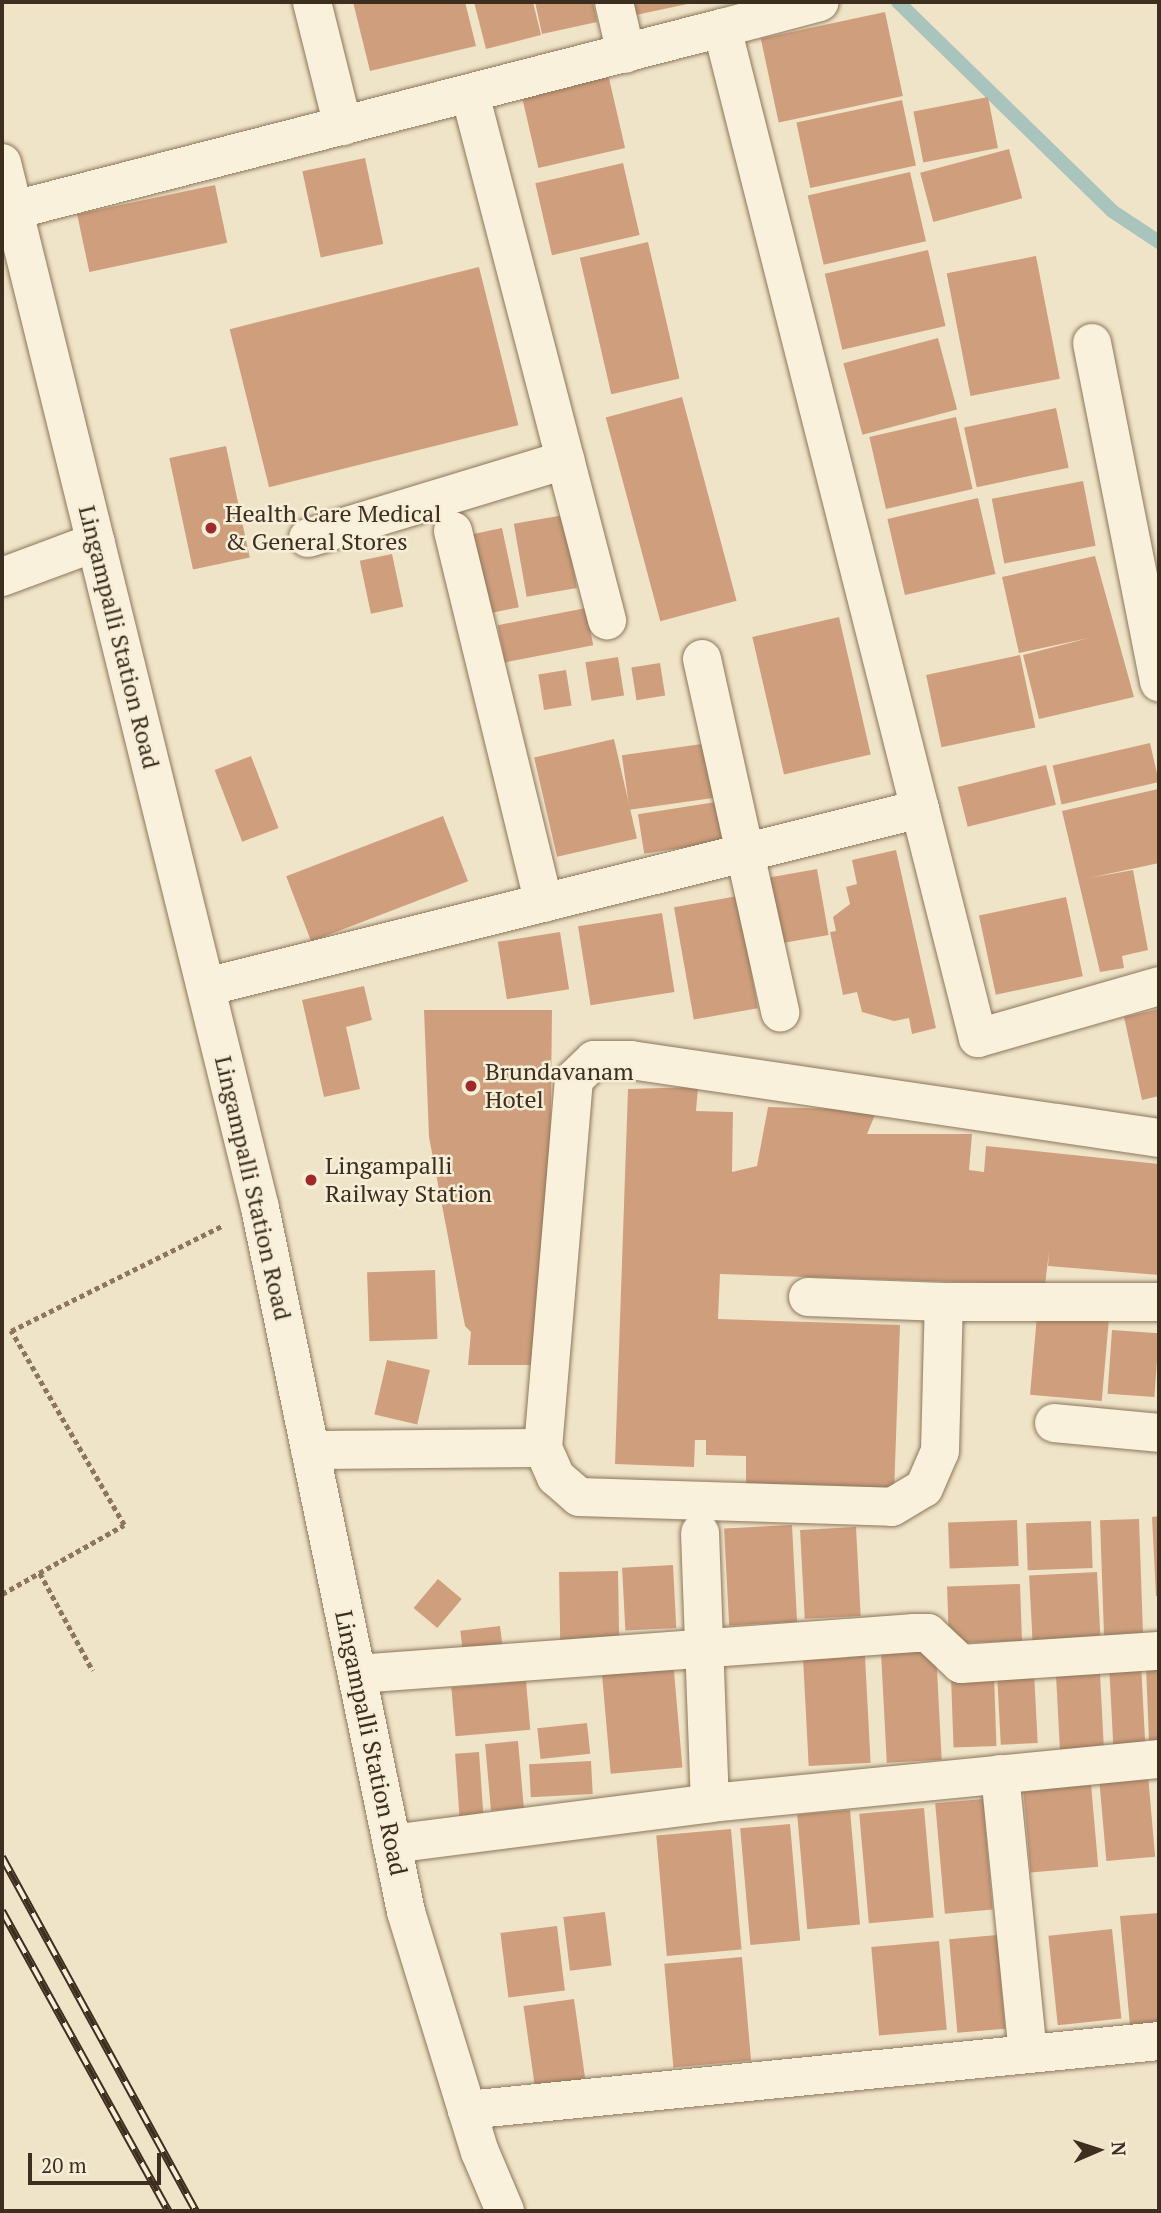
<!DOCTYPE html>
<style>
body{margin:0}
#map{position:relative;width:1161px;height:2213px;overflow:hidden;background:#f0e4c8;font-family:"PT Serif",serif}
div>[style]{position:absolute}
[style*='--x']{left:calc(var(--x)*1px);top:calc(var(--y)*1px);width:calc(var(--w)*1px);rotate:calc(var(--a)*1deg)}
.stream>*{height:14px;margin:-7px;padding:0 7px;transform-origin:7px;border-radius:7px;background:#a9c4bc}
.building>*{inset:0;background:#cf9f7d;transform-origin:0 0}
.path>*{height:4.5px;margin-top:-2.25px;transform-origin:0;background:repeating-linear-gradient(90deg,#8d765c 0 5px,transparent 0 8.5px)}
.roads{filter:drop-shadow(0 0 2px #8d765c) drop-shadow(0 0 2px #8d765c)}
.minor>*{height:38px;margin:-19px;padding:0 19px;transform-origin:19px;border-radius:19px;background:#faf1dc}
.rail>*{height:8px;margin-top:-4px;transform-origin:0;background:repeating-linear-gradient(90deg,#f7eed8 0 16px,#3d2e20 0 32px);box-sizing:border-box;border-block:2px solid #3d2e20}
.dots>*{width:19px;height:19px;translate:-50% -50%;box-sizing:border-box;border:4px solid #f7eed8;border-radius:50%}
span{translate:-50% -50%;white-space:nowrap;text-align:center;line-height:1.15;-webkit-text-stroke:5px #f7eed8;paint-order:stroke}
.poi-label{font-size:24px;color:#3d2e20}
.left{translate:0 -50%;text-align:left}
.street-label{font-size:24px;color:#3d2e20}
.frame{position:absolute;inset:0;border:4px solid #3d2e20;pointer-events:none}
.north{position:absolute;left:1063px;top:2115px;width:70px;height:70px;-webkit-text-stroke:5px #f7eed8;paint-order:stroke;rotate:87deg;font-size:19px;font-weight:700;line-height:28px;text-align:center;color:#3d2e20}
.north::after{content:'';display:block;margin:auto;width:24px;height:32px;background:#3d2e20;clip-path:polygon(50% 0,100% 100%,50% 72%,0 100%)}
.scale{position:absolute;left:28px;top:2153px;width:133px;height:32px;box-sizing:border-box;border:4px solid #3d2e20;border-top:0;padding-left:9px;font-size:21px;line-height:24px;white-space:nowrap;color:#3d2e20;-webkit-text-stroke:5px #f7eed8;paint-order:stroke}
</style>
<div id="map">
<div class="stream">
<i style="--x:898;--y:2;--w:299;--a:44.3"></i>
<i style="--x:1112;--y:211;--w:56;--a:33.4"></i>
</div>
<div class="building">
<i style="clip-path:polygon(353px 2px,465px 2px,476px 46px,370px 71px)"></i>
<i style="clip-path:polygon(474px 2px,533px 2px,541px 35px,486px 49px)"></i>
<i style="clip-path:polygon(535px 2px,593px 2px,597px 22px,542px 34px)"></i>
<i style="clip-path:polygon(633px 2px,692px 2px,692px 3px,636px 15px)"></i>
<i style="left:885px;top:12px;width:86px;height:127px;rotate:78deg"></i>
<i style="left:608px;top:74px;width:76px;height:89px;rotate:77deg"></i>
<i style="left:988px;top:97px;width:52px;height:76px;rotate:79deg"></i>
<i style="left:902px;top:100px;width:67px;height:108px;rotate:78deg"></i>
<i style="left:1009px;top:149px;width:51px;height:92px;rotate:75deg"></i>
<i style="left:365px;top:158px;width:88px;height:64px;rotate:78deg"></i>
<i style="left:623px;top:163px;width:74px;height:90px;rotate:77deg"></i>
<i style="left:910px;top:172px;width:71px;height:105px;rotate:77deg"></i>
<i style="left:215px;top:185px;width:59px;height:141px;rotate:78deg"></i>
<i style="left:648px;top:242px;width:140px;height:70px;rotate:77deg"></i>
<i style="left:928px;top:250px;width:78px;height:106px;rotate:77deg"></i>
<i style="left:1036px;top:256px;width:125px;height:91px;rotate:79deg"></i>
<i style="left:479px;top:267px;width:163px;height:257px;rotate:76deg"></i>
<i style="left:938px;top:338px;width:74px;height:98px;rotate:75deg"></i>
<i style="left:682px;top:397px;width:211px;height:79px;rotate:75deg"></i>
<i style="left:1056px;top:408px;width:61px;height:94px;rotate:78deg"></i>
<i style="left:956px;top:417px;width:74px;height:89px;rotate:77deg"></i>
<i style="left:226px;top:446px;width:114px;height:58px;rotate:78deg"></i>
<i style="left:1083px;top:481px;width:66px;height:93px;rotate:79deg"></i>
<i style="left:978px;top:498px;width:78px;height:93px;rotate:77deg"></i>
<i style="left:564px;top:515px;width:74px;height:51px;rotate:80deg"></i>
<i style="left:502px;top:528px;width:81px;height:39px;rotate:78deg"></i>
<i style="left:392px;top:554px;width:54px;height:33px;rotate:78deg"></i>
<i style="clip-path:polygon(1095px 556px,1134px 697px,1039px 719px,1023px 655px,1089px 638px,1019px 653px,1002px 577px)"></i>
<i style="left:586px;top:608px;width:38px;height:90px;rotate:79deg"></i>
<i style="left:839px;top:617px;width:141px;height:89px;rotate:77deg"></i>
<i style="left:1020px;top:655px;width:74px;height:96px;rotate:78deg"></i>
<i style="left:618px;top:657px;width:39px;height:33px;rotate:81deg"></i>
<i style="left:660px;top:663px;width:33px;height:29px;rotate:81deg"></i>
<i style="left:566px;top:670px;width:36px;height:28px;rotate:81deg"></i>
<i style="left:614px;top:739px;width:102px;height:82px;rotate:77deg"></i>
<i style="left:709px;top:743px;width:55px;height:88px;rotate:82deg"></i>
<i style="left:1150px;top:743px;width:40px;height:100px;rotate:77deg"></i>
<i style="left:251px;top:756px;width:77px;height:39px;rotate:69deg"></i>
<i style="left:1046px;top:765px;width:41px;height:91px;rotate:76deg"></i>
<i style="clip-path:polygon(1158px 789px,1159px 863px,1089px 878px,1133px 870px,1148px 950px,1122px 956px,1124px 968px,1100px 972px,1062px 811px)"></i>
<i style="left:716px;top:802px;width:40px;height:79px;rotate:81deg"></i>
<i style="left:443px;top:816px;width:70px;height:168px;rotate:69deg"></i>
<i style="clip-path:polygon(896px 850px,936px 1028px,912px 1034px,909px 1018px,894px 1021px,862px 1012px,857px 992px,843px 995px,830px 932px,836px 931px,833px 917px,850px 904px,846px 887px,857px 884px,852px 860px)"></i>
<i style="left:817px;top:869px;width:67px;height:54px;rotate:80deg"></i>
<i style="left:738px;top:896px;width:114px;height:65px;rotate:80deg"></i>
<i style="left:1066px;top:897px;width:81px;height:89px;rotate:78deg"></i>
<i style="left:662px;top:913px;width:80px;height:85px;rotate:81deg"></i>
<i style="left:560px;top:932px;width:58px;height:63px;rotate:81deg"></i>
<i style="clip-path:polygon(364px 986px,372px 1020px,346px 1027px,360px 1089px,324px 1097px,302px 1000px)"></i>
<i style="clip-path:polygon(1159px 1009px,1159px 1096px,1142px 1100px,1124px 1017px)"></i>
<i style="clip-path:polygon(424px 1010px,552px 1010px,548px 1365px,468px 1365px,471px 1332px,465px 1326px,429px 1137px)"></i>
<i style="clip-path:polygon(698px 1087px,696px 1111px,733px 1112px,732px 1172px,757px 1166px,768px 1107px,877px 1110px,867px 1134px,972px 1134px,969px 1170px,984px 1172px,986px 1146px,1159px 1164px,1159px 1275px,1048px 1266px,1049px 1252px,1045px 1285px,720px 1274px,718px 1319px,900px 1325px,894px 1493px,746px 1487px,746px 1456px,706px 1455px,706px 1440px,695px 1440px,694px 1467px,615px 1464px,628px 1089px)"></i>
<i style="left:435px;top:1270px;width:69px;height:68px;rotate:88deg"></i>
<i style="left:1037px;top:1315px;width:72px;height:80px;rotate:5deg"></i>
<i style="left:1112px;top:1330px;width:47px;height:64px;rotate:4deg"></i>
<i style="left:387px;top:1360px;width:44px;height:56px;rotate:13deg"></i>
<i style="clip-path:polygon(1159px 1516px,1159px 1596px,1156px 1596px,1152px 1517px)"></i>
<i style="left:1139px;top:1519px;width:119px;height:39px;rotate:88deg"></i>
<i style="left:1017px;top:1520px;width:46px;height:69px;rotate:88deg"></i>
<i style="left:1091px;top:1521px;width:47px;height:65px;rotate:88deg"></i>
<i style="left:792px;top:1525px;width:97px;height:68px;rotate:87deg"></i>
<i style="left:856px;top:1527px;width:89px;height:56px;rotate:87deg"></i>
<i style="left:673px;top:1565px;width:63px;height:51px;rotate:87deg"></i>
<i style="left:618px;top:1571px;width:70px;height:59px;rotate:89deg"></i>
<i style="left:1097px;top:1572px;width:74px;height:68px;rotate:87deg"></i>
<i style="left:438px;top:1579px;width:31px;height:38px;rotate:40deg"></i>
<i style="left:1020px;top:1584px;width:57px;height:73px;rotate:88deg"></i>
<i style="left:500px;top:1626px;width:23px;height:40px;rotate:83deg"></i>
<i style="left:936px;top:1651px;width:109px;height:55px;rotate:87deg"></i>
<i style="left:865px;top:1656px;width:107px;height:62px;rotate:87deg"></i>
<i style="left:673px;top:1660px;width:108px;height:72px;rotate:85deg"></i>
<i style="left:1141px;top:1663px;width:84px;height:32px;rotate:87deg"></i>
<i style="clip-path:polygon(1146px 1667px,1159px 1667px,1159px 1740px,1149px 1740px)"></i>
<i style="left:1034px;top:1672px;width:71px;height:37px;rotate:87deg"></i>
<i style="left:1100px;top:1674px;width:76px;height:44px;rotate:87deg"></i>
<i style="left:994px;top:1675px;width:71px;height:43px;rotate:88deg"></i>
<i style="left:526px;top:1681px;width:49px;height:75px;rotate:85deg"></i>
<i style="left:587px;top:1723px;width:31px;height:50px;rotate:84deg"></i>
<i style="left:518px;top:1741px;width:67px;height:33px;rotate:85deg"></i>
<i style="left:479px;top:1752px;width:66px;height:24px;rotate:86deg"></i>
<i style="left:591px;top:1761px;width:33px;height:62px;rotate:87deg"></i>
<i style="left:1148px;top:1775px;width:82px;height:49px;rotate:85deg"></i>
<i style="left:1091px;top:1784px;width:83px;height:68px;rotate:85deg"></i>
<i style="left:983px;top:1799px;width:111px;height:48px;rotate:85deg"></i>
<i style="left:924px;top:1808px;width:110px;height:65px;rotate:85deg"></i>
<i style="left:850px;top:1810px;width:115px;height:53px;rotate:85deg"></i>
<i style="left:790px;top:1824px;width:117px;height:50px;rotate:85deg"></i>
<i style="left:731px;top:1829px;width:121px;height:75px;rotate:85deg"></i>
<i style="left:605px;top:1912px;width:54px;height:42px;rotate:83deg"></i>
<i style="clip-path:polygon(1159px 1913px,1159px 2023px,1130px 2026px,1120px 1916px)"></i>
<i style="left:557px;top:1926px;width:65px;height:57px;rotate:83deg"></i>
<i style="left:1112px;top:1929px;width:90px;height:64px;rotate:84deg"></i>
<i style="left:997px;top:1935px;width:94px;height:48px;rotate:85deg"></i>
<i style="left:939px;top:1941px;width:89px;height:68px;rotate:85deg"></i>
<i style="left:742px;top:1957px;width:104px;height:78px;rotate:85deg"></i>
<i style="left:574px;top:1999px;width:83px;height:51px;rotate:82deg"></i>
</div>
<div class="path">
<i style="--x:40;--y:1573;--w:111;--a:61.6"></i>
<i style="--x:2;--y:1594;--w:140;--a:-29.5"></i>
<i style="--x:124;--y:1525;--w:225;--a:-120.2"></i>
<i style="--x:11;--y:1331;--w:236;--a:-26.5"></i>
</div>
<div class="roads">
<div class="minor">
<i style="--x:312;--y:2;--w:128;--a:76"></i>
<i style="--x:614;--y:2;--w:53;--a:77"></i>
<i style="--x:722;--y:28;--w:101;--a:-14.9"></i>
<i style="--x:470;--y:94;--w:544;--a:75.4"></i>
<i style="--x:2;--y:163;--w:1076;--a:76.13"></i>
<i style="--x:260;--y:1208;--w:719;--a:78.28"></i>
<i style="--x:406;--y:1912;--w:251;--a:72.9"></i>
<i style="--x:480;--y:2152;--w:64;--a:67"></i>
<i style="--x:14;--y:210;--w:731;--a:-14.42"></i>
<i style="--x:722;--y:28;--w:1042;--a:75.78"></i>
<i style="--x:978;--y:1038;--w:188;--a:-16"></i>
<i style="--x:1092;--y:343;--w:346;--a:78.8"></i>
<i style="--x:453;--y:531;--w:383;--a:76.3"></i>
<i style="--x:308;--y:538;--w:269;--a:-16.9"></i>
<i style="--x:2;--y:577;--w:100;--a:-20.4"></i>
<i style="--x:702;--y:659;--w:362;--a:77.5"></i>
<i style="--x:206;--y:987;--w:736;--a:-14"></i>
<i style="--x:1159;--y:1138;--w:534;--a:-171.6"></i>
<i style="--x:631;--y:1060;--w:37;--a:180"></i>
<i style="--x:594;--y:1060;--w:28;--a:136"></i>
<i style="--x:574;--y:1079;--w:370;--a:94.8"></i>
<i style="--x:543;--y:1448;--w:32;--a:66"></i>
<i style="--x:556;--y:1477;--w:30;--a:41"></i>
<i style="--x:579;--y:1497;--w:313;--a:1.8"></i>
<i style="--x:892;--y:1507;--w:37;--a:-31"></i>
<i style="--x:924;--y:1488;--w:40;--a:-66.6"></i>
<i style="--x:940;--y:1451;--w:149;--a:-88.5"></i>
<i style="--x:944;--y:1302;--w:215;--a:0"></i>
<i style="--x:808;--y:1297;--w:136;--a:2.1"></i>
<i style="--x:1054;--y:1423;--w:105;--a:5.4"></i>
<i style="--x:310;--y:1450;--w:233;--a:-0.5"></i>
<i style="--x:700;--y:1533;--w:270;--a:87.9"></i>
<i style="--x:357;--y:1674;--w:559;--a:-4.21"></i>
<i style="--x:914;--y:1633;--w:14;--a:0"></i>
<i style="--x:928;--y:1633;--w:45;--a:43.2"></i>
<i style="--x:961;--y:1664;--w:198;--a:-3.8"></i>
<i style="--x:1000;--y:1774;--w:281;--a:84.3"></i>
<i style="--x:392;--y:1844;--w:321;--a:-7.3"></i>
<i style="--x:710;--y:1803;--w:451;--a:-5.6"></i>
<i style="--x:467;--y:2110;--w:695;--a:-5.69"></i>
</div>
</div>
<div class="rail">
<i style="--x:2;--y:1857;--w:404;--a:61.3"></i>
<i style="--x:2;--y:1911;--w:343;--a:61"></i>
</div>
<div class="dots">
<i style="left:211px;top:528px;background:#9e2a2b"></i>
<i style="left:471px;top:1086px;background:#9e2a2b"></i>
<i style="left:311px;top:1180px;background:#9e2a2b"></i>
</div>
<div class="poi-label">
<span class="left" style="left:225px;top:528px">Health Care Medical<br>&amp; General Stores</span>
<span class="left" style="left:485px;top:1086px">Brundavanam<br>Hotel</span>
<span class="left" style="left:325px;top:1180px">Lingampalli<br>Railway Station</span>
</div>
<div class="street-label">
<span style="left:119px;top:637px;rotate:76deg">Lingampalli Station Road</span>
<span style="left:253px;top:1188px;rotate:77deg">Lingampalli Station Road</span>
<span style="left:371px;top:1743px;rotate:78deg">Lingampalli Station Road</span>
</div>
<div class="frame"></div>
<div class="north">N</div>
<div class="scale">20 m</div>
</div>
